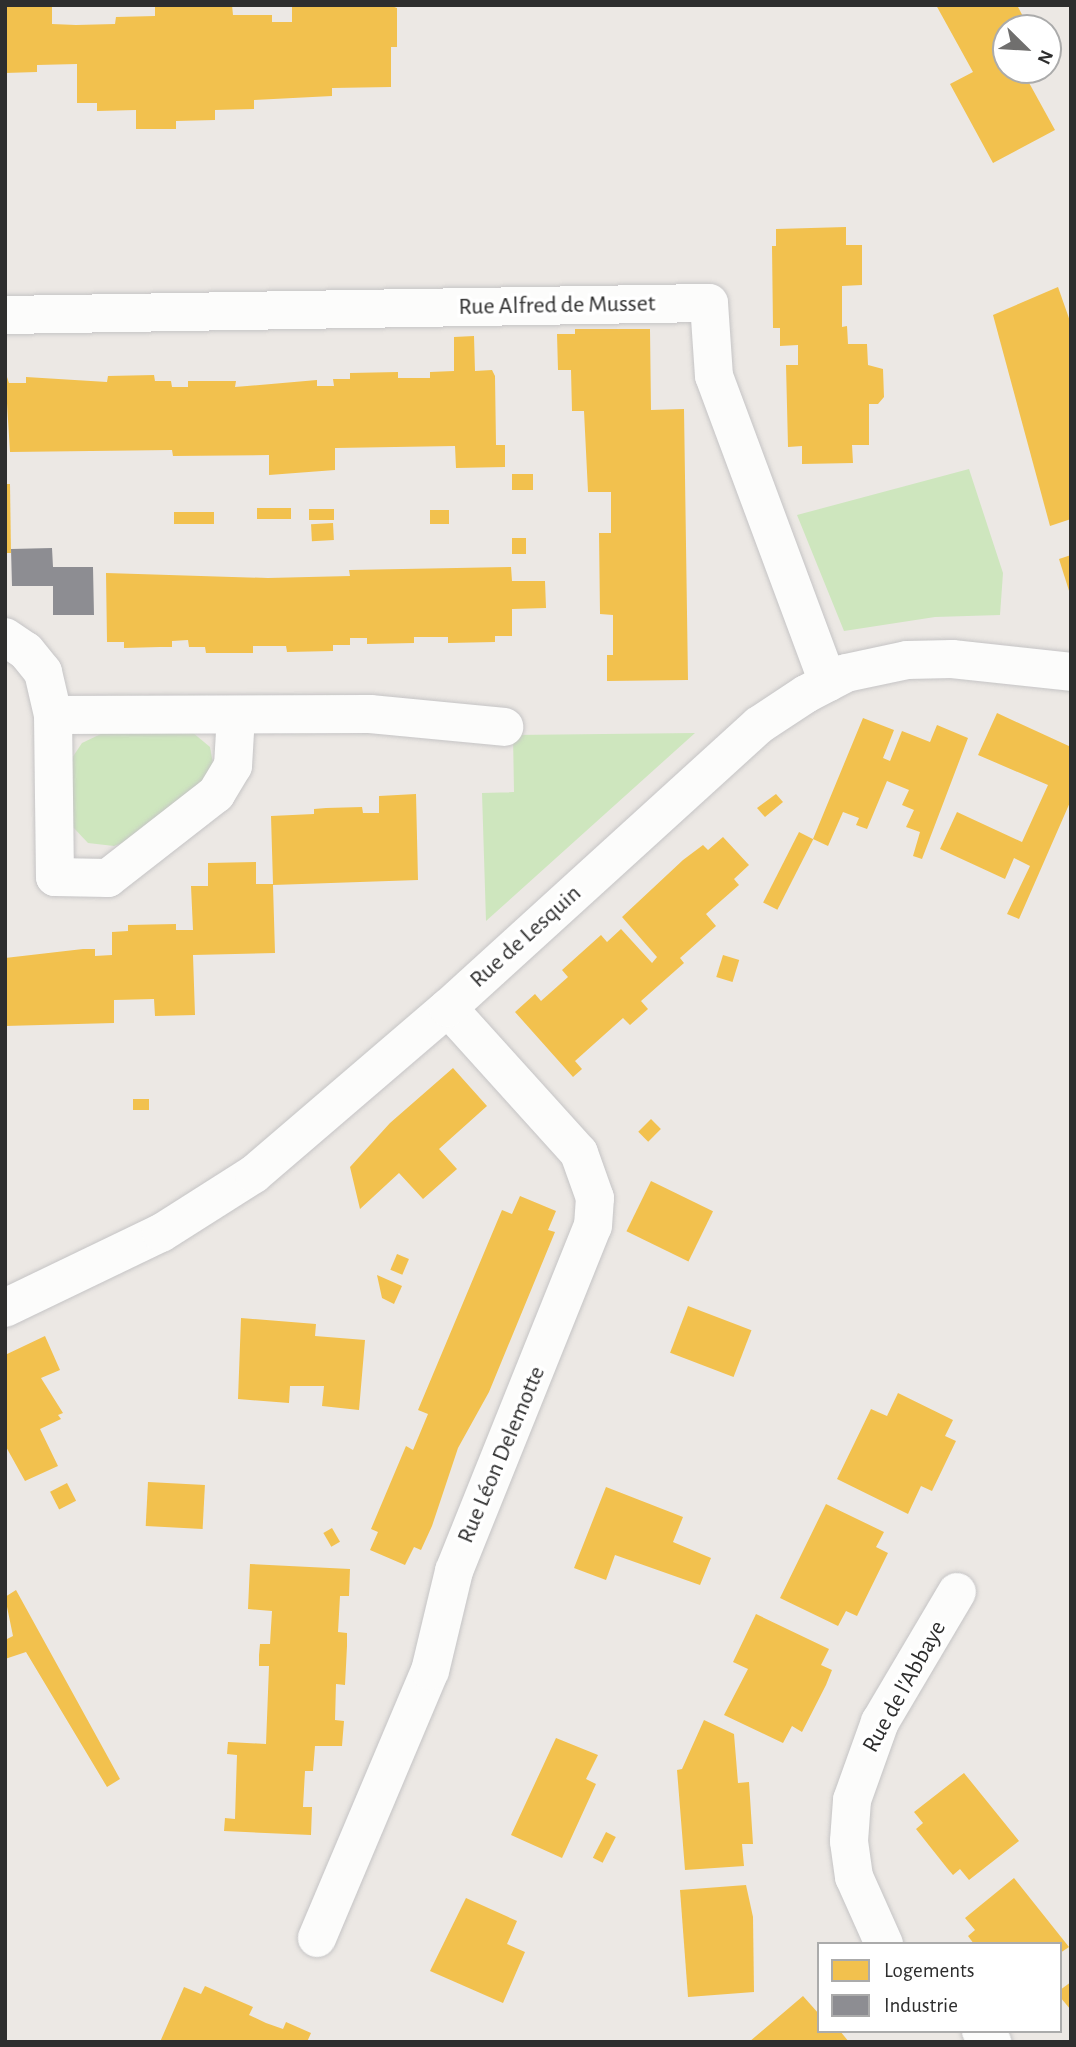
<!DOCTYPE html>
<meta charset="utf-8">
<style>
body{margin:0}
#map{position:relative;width:1076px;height:2047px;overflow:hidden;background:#ece8e4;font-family:"Alegreya Sans",sans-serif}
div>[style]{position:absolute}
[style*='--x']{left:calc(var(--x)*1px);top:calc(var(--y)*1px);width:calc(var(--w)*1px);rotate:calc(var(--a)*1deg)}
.green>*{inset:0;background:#cee6be}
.homes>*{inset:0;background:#f2c14e;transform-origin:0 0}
.industry>*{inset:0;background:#8d8d92}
.roads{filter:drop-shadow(0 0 2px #c5c4c5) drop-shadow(0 0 2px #c5c4c5)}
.street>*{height:38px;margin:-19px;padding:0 19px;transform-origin:19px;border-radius:19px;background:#fcfcfb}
.secondary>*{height:38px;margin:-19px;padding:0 19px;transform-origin:19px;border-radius:19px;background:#fcfcfb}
span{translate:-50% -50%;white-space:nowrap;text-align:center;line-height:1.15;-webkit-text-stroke:7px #fff;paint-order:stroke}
.street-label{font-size:24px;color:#2e2e2e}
.frame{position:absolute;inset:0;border:7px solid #2e2e2e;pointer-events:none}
.legend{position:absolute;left:817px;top:1942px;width:245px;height:91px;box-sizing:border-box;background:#fff;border:2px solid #ababab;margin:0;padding:9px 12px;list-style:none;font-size:21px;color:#2e2e2e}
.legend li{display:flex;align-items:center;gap:14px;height:35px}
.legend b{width:35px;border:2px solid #ababab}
.north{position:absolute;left:992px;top:14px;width:70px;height:70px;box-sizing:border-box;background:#fff;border:2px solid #ababab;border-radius:50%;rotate:114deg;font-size:19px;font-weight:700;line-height:28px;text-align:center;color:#2e2e2e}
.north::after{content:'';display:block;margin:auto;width:24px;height:32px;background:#706f6e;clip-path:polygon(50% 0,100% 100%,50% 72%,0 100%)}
</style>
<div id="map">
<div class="green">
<i style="clip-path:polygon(969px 469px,1003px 573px,1000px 615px,935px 617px,844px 631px,797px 515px)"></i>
<i style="clip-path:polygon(105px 732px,192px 732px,210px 747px,214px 769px,208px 779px,128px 841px,114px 846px,88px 843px,71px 825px,70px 761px,82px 743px)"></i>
<i style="clip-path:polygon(695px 733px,486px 921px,482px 793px,514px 792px,513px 735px)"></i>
</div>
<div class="homes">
<i style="clip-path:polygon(5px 5px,52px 5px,52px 24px,76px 25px,115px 24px,116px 17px,155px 16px,155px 5px,232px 5px,233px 15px,272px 15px,272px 22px,292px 22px,292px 5px,389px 5px,397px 8px,397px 47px,391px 47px,391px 87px,332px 88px,332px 96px,254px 100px,254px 109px,215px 110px,215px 120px,176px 121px,176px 129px,136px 129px,136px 110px,97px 111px,97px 103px,77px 103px,77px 64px,37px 65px,37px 72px,5px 73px)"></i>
<i style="clip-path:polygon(936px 5px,1017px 5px,1029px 28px,1006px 28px,1006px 70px,1022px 70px,1055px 130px,993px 163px,950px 84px,973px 72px)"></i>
<i style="clip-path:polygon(846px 227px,846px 245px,862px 245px,862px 285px,842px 286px,842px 327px,847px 326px,848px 344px,867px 344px,868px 365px,883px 369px,884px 397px,878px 404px,869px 404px,869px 445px,852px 445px,853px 463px,802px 464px,802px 446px,788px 447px,786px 365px,798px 365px,798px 345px,780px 346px,780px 328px,773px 328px,772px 246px,776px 246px,776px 229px)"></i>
<i style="clip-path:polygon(1058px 287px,1071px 324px,1071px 519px,1050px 526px,993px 315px)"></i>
<i style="clip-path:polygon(575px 329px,650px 329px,651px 410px,684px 409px,688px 680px,607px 681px,607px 655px,613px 655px,613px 615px,600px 614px,599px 533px,611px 533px,611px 492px,588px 492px,584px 411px,572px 411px,571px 370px,558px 370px,557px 334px,575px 334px)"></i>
<i style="clip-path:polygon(474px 336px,475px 371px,492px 370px,495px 376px,496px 445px,505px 445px,505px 467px,456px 468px,455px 446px,335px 448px,335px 470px,269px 475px,269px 455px,173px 456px,172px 450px,10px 452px,5px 371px,9px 383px,26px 383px,26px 377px,107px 382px,108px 376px,154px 375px,155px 381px,171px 381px,172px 387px,188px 387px,188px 381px,236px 381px,235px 387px,317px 380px,317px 386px,334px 386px,333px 379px,350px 379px,350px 373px,398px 372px,398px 378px,430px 378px,430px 372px,454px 371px,454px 337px)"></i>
<i style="left:512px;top:474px;width:21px;height:16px"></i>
<i style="clip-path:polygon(5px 484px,10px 484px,11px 553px,5px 553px)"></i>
<i style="left:257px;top:508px;width:34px;height:11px"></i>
<i style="left:334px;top:509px;width:11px;height:25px;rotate:90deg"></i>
<i style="left:430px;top:510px;width:19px;height:14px"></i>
<i style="left:214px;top:512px;width:12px;height:40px;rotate:90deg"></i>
<i style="left:333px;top:523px;width:17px;height:22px;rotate:87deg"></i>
<i style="left:512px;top:538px;width:14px;height:16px"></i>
<i style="clip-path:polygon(1071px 555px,1071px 594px,1070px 594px,1059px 559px)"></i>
<i style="clip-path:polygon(511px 567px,512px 581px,545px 581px,546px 608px,512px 609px,512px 636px,495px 636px,495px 642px,448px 643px,448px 637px,414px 637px,414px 643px,367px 644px,367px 638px,350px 638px,350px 645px,333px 645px,333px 651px,287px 652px,286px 646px,253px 646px,253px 653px,206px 653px,205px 647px,189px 647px,188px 640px,172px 641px,172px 647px,160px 647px,124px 648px,124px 642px,107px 642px,106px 573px,268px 578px,350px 576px,349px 570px)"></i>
<i style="clip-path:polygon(997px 713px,1071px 747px,1071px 800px,1019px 919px,1007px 914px,1030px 866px,1014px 858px,1005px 879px,940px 849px,957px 812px,1022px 842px,1048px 785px,978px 755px)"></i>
<i style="clip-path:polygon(863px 718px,894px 730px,883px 758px,890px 761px,902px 731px,930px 742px,937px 725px,968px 738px,922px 859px,913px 856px,920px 832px,906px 827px,914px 810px,902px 805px,909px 790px,887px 781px,867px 829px,856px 825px,859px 818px,843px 812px,828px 846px,813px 839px)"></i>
<i style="clip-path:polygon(416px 794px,418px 880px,273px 885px,275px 953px,193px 955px,195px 1015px,155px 1016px,154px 999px,114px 1000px,114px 1023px,5px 1026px,5px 958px,83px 949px,95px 949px,95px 956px,112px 955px,112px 932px,128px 931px,128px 925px,176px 924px,176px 930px,193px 930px,191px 886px,208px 886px,208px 863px,256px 862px,256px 884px,273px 884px,271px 816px,314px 814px,314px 809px,326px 808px,362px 807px,363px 813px,379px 813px,379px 796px)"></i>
<i style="clip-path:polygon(776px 794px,783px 802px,765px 817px,757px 808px)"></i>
<i style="left:799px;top:832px;width:16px;height:79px;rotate:27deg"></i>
<i style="clip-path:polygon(723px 837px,749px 865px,734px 879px,739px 885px,706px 914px,716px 926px,680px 958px,684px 963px,641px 1001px,648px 1009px,630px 1025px,623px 1018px,575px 1061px,582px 1069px,573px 1077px,515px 1012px,535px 994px,541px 1001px,568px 977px,562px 970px,601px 935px,607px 942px,621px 929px,652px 963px,657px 957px,622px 917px,683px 860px,703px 845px,708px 850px)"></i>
<i style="left:723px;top:955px;width:17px;height:23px;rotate:17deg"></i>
<i style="clip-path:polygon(453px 1068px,487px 1106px,439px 1149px,457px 1169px,423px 1199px,399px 1173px,360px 1209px,350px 1167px,390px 1123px)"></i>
<i style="left:133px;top:1099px;width:16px;height:11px"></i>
<i style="left:651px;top:1119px;width:14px;height:18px;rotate:45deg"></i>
<i style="left:651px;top:1181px;width:69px;height:56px;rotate:26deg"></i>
<i style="clip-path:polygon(520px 1196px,556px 1211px,548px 1230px,555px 1232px,489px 1392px,458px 1448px,432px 1526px,421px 1550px,414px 1547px,405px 1565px,370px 1550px,378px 1532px,371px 1529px,406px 1446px,413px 1450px,428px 1414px,418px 1410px,502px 1210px,512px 1214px)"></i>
<i style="left:397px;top:1254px;width:13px;height:17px;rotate:23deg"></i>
<i style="clip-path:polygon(377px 1275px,402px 1286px,394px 1304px,382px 1298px)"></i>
<i style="left:688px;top:1306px;width:68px;height:50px;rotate:21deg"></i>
<i style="clip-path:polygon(241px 1318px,316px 1324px,315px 1336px,365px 1340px,359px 1410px,322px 1406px,324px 1386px,290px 1386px,289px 1403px,238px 1399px)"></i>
<i style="clip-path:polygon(45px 1336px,60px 1370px,41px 1378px,63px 1413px,58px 1415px,61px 1419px,40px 1429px,58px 1466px,25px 1481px,5px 1445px,5px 1355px)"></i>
<i style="clip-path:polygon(898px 1393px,953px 1420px,945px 1436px,956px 1441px,932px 1491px,921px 1486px,908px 1514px,837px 1479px,871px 1409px,887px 1416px)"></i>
<i style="left:148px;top:1482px;width:57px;height:44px;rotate:3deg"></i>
<i style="left:67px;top:1483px;width:20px;height:19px;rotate:63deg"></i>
<i style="clip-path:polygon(606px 1487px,683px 1517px,673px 1542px,711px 1558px,700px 1585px,615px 1555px,606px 1580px,574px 1568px)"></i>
<i style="clip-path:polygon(826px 1504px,884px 1532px,876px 1547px,888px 1553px,857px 1616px,846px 1611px,838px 1626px,780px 1598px)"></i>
<i style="left:332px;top:1528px;width:16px;height:10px;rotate:60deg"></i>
<i style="clip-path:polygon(250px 1564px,350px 1569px,349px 1596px,340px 1596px,338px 1632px,347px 1633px,347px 1646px,345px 1685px,336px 1684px,335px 1720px,344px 1721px,342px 1746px,315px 1746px,313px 1771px,305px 1771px,303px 1807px,312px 1807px,311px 1835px,224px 1831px,225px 1818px,235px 1819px,236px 1786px,237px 1755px,227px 1754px,228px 1742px,266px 1744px,269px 1666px,259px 1666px,259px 1655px,260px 1644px,270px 1644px,272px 1611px,248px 1609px)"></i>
<i style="clip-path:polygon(16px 1590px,120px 1779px,107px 1787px,26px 1652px,5px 1659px,5px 1640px,13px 1636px,5px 1597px)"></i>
<i style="clip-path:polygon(756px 1614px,829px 1649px,821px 1665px,832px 1670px,826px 1685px,802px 1732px,792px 1726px,783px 1743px,724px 1715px,748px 1669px,733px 1662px)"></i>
<i style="clip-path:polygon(704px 1720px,734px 1734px,738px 1783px,749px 1782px,753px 1844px,742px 1844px,744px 1866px,685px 1870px,677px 1770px,682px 1769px)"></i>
<i style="clip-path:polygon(556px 1738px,598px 1755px,586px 1779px,596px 1784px,562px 1858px,511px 1835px)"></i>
<i style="clip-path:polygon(964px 1773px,1019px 1841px,969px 1880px,960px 1869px,953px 1875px,947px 1868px,916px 1829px,923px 1823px,914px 1812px)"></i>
<i style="left:606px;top:1832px;width:11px;height:29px;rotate:27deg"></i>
<i style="clip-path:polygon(1014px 1878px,1069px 1947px,1060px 1953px,1060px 1944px,974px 1944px,968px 1936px,975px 1930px,965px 1918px)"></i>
<i style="clip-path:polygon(746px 1885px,753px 1917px,754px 1992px,688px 1997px,680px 1890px)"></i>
<i style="clip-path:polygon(466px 1898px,517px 1921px,507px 1944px,525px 1952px,503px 2003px,430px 1971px)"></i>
<i style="clip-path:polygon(1071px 1982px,1071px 2010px,1060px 1997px,1060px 1990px)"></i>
<i style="clip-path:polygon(205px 1986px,253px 2007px,249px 2015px,266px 2023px,283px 2029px,286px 2022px,311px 2033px,307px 2042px,160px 2042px,184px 1987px,201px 1994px)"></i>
<i style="clip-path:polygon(803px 1996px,819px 2014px,819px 2031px,840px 2031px,849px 2042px,749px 2042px)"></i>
</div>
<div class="industry">
<i style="clip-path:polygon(52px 548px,53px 567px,93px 567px,94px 615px,53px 615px,53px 586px,12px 586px,11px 549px)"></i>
</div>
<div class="roads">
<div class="street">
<i style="--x:5;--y:315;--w:704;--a:-0.98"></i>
<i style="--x:709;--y:303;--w:73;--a:86.1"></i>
<i style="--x:714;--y:376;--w:327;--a:69.6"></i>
<i style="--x:5;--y:637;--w:25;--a:34"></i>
<i style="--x:26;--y:651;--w:27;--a:51"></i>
<i style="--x:43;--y:672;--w:44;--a:76.9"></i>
<i style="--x:53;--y:715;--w:317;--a:-0.2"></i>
<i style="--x:370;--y:714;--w:135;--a:5.5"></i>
<i style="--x:53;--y:715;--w:162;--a:89.3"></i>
<i style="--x:55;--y:877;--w:53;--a:1.1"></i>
<i style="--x:108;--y:878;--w:137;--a:-37.9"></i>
<i style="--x:216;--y:794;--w:33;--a:-59"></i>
<i style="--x:233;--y:766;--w:51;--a:-86.6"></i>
<i style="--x:317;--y:1938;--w:290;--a:-67.1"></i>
<i style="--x:430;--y:1671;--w:103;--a:-76.5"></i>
<i style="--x:454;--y:1571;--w:372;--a:-68.1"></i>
<i style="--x:593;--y:1226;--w:28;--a:-86"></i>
<i style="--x:595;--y:1198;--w:48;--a:-109.6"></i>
<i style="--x:579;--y:1153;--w:195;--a:-132.1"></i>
<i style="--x:884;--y:1944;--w:73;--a:-114.1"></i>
<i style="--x:854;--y:1877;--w:36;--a:-98"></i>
<i style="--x:849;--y:1841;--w:41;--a:-85.8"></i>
<i style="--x:852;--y:1800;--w:83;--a:-70.3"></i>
<i style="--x:880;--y:1722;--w:151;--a:-59.4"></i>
<i style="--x:981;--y:2031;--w:16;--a:45"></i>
</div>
<div class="secondary">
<i style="--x:5;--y:1308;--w:173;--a:-25.7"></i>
<i style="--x:161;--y:1233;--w:110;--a:-32.4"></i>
<i style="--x:254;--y:1174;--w:255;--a:-40.6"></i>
<i style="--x:448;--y:1008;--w:420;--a:-42.3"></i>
<i style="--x:759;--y:725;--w:56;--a:-33.4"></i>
<i style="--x:806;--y:694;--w:45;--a:-27.7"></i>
<i style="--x:846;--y:673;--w:62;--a:-12"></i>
<i style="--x:907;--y:660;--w:45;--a:-1.3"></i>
<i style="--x:952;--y:659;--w:120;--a:6.2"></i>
</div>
</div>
<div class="street-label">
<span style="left:557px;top:306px;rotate:-1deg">Rue Alfred de Musset</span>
<span style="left:526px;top:937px;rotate:-42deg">Rue de Lesquin</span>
<span style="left:502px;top:1455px;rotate:-67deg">Rue Léon Delemotte</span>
<span style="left:905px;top:1687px;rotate:-61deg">Rue de l'Abbaye</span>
</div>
<div class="frame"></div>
<ul class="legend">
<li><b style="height:19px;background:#f2c14e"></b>Logements</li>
<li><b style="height:19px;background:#8d8d92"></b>Industrie</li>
</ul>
<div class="north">N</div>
</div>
